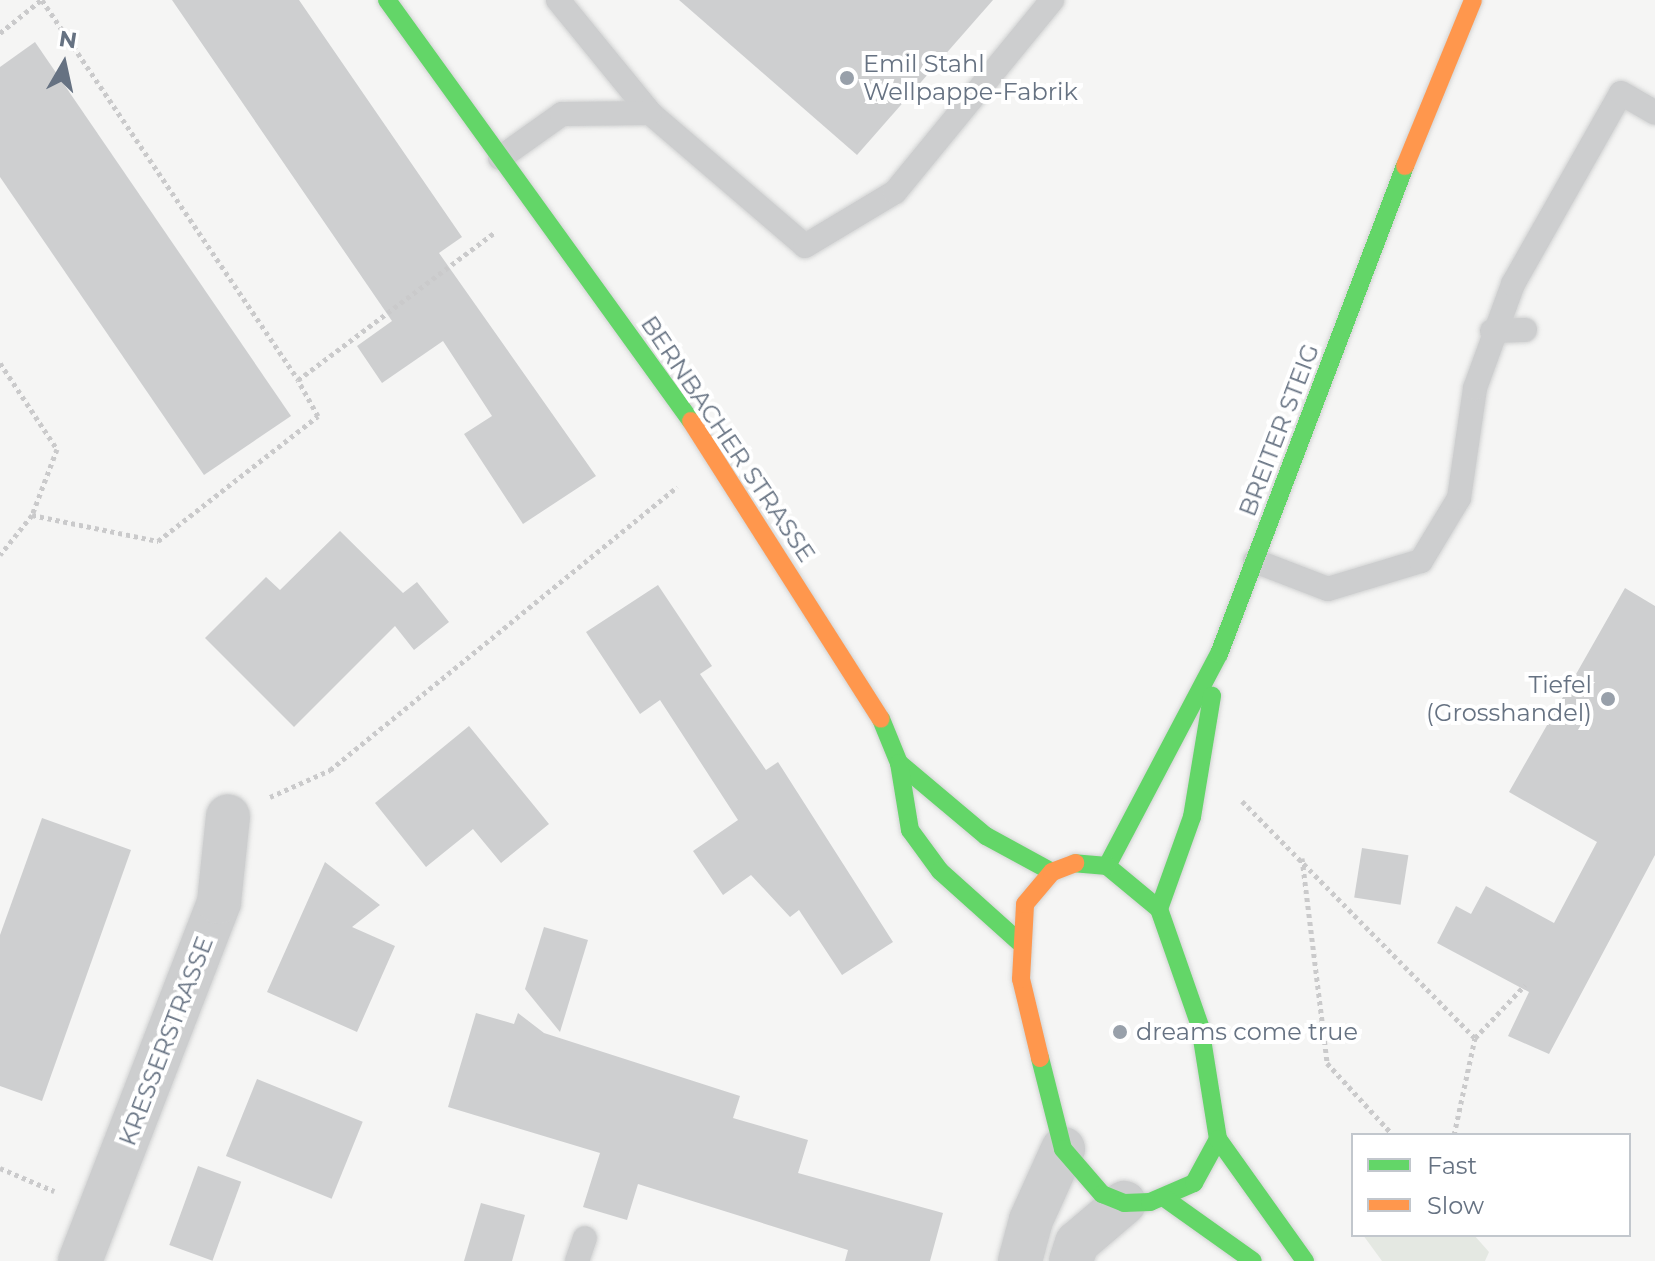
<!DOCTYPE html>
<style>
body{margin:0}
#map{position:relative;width:1655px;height:1261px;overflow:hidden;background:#f5f5f4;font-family:Montserrat,sans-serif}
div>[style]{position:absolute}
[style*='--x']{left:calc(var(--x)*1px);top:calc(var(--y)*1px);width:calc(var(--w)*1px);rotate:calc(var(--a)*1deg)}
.green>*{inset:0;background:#e4e8e2}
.building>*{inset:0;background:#cecfd0;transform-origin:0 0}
.path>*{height:5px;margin-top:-2.5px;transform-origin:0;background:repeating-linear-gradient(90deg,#cacacb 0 4px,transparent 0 8px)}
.roads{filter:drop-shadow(0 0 2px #d2d3d3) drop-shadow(0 0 2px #d2d3d3)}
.lane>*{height:24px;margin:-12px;padding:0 12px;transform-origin:12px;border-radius:12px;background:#cdcecf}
.street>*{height:44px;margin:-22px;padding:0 22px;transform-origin:22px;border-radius:22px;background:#cdcecf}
.fast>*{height:18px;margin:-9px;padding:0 9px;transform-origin:9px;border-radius:9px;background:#63d668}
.slow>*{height:18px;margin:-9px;padding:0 9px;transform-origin:9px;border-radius:9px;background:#ff974d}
.dots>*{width:22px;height:22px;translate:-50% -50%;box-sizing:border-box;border:4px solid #fff;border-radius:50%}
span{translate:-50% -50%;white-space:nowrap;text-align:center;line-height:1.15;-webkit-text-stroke:8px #fff;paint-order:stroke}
.poi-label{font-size:24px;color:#667282}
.left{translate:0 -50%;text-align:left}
.right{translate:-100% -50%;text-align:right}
.street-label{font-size:24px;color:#667282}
.legend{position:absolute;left:1351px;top:1133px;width:280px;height:104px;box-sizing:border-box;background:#fff;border:2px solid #c2c7cd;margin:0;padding:10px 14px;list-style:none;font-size:24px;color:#667282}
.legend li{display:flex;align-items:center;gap:16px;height:40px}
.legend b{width:40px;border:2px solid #c2c7cd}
.north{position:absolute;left:24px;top:24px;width:80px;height:80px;-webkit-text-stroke:6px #fff;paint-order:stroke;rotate:9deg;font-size:22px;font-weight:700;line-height:32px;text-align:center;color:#667282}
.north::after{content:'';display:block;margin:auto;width:28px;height:36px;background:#667282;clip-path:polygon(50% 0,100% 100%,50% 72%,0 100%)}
</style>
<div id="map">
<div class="green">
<i style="clip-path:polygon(1363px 1235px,1474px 1235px,1489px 1252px,1485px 1261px,1382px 1261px)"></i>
</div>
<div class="building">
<i style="clip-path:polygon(172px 0,299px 0,462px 237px,439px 253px,596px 476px,523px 524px,464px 434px,492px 416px,443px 341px,382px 383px,357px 346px,392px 321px)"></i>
<i style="clip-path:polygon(679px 0,993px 0,857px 155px)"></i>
<i style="clip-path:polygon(35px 42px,291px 416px,204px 475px,0 177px,0 67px)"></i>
<i style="clip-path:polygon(340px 531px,403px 593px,417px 582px,449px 622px,414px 650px,395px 626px,294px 727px,205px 638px,266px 577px,280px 590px)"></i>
<i style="clip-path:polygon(658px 585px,712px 666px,700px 674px,766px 770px,778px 762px,893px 942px,842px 975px,799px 910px,790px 917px,751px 875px,723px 895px,693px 851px,738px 820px,660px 700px,640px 714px,586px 632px)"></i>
<i style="clip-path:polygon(1625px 588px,1655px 606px,1655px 855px,1549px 1054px,1508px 1036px,1529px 992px,1437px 943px,1456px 906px,1471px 914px,1486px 886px,1554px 923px,1597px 842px,1509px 792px)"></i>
<i style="clip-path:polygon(469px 726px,549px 824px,501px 863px,473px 829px,426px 867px,375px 803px)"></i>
<i style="clip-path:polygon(42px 818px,131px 850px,42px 1101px,0 1086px,0 935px)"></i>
<i style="left:1362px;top:848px;width:47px;height:50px;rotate:9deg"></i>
<i style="clip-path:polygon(325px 862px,380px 905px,352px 927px,395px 946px,357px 1032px,267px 992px)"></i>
<i style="clip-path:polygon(544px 927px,588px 940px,560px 1032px,525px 989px)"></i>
<i style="clip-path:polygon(476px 1013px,514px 1024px,518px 1013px,544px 1033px,740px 1096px,733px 1118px,808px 1140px,798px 1173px,943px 1213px,930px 1261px,845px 1261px,848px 1250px,638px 1184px,627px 1220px,583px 1207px,600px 1153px,448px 1107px)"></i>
<i style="left:257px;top:1079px;width:114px;height:83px;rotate:22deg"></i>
<i style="left:198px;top:1166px;width:46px;height:84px;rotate:20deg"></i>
<i style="clip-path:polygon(481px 1203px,525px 1215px,512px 1261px,464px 1261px)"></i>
</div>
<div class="path">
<i style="--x:42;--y:0;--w:458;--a:56"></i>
<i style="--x:298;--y:380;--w:245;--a:-36.9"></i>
<i style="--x:0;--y:33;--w:53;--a:-38.8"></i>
<i style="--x:0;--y:363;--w:103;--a:56.5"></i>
<i style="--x:57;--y:449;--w:71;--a:110.7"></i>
<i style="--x:32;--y:515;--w:51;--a:128.7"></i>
<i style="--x:32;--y:515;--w:129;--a:11.7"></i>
<i style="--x:158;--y:541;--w:203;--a:-38"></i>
<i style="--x:318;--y:416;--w:41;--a:-119.1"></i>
<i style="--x:270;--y:797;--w:66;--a:-24.2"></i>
<i style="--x:330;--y:770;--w:448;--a:-39.2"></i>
<i style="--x:1242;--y:801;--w:332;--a:45.5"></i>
<i style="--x:1475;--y:1038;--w:73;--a:-46.7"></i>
<i style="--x:1302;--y:858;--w:207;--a:83"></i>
<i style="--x:1327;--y:1063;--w:98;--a:47.5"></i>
<i style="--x:1454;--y:1135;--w:99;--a:-77.8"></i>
<i style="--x:0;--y:1168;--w:59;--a:23.1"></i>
</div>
<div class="roads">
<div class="lane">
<i style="--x:558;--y:0;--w:146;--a:50.8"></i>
<i style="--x:650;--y:113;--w:204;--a:40.6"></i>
<i style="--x:805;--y:246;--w:105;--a:-31"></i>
<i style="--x:895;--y:192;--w:248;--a:-50.7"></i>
<i style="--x:500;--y:158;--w:76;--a:-35.4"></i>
<i style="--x:562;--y:114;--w:88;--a:-0.7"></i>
<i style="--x:1492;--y:331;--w:33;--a:-2"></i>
<i style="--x:1255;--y:561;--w:78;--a:21"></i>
<i style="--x:1328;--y:589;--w:97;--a:-16.8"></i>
<i style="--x:1421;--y:561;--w:74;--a:-58.9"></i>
<i style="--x:1459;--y:498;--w:111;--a:-81.7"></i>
<i style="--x:1475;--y:388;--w:111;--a:-69.9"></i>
<i style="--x:1513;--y:284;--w:219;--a:-60.5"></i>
<i style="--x:1621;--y:93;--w:39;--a:30"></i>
<i style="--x:577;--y:1261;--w:24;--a:-71"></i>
</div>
<div class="street">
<i style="--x:80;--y:1261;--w:385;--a:-68.8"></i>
<i style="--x:219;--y:902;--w:86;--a:-84"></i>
<i style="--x:1020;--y:1261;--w:42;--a:-75"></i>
<i style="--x:1031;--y:1220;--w:78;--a:-65.7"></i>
<i style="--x:1071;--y:1261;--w:19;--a:-72"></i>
<i style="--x:1077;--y:1243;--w:62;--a:-40.4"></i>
</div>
<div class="fast">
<i style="--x:387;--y:0;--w:519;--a:54.17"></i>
<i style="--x:881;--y:719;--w:48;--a:67.8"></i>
<i style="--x:899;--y:763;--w:114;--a:40"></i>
<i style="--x:986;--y:836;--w:75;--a:28.6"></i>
<i style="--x:899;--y:763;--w:68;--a:80.7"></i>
<i style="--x:910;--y:830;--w:51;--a:53.8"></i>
<i style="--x:940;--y:871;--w:106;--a:41.9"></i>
<i style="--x:1107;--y:866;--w:240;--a:-62.2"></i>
<i style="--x:1219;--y:654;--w:522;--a:-69.14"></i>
<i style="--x:1159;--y:909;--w:98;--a:-70.3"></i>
<i style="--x:1192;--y:817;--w:123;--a:-80.6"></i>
<i style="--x:1040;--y:1058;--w:94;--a:75.8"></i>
<i style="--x:1063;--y:1149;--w:60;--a:49.1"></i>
<i style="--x:1102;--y:1194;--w:24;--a:22"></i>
<i style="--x:1124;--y:1203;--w:26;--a:-2"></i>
<i style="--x:1150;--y:1202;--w:48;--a:-23.4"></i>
<i style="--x:1194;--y:1183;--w:50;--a:-61.4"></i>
<i style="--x:1218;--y:1139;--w:114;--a:-99.1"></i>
<i style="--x:1200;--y:1026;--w:124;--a:-109.3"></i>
<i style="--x:1159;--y:909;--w:67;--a:-140.4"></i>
<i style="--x:1107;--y:866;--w:32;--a:-175"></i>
<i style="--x:1218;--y:1139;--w:150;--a:54.5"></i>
<i style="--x:1163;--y:1197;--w:110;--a:35.4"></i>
</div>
<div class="slow">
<i style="--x:1405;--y:166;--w:179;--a:-67.7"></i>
<i style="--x:691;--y:421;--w:353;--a:57.5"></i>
<i style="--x:1040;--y:1058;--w:81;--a:-103.5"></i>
<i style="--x:1021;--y:979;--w:75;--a:-86.9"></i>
<i style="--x:1025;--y:904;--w:42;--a:-49.8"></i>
<i style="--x:1052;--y:872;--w:25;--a:-21"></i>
</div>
</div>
<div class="dots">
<i style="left:847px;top:78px;background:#98a0aa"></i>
<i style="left:1608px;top:699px;background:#98a0aa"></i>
<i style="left:1120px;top:1032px;background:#98a0aa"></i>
</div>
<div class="poi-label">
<span class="left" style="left:863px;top:78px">Emil Stahl<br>Wellpappe-Fabrik</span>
<span class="right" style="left:1592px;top:699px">Tiefel<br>(Grosshandel)</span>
<span class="left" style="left:1136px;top:1032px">dreams come true</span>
</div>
<div class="street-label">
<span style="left:1279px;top:430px;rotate:-69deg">BREITER STEIG</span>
<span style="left:728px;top:439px;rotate:56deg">BERNBACHER STRASSE</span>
<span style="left:166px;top:1041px;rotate:-69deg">KRESSERSTRASSE</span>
</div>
<ul class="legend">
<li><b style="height:10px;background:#63d668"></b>Fast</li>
<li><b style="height:10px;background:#ff974d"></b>Slow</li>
</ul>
<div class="north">N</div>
</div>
